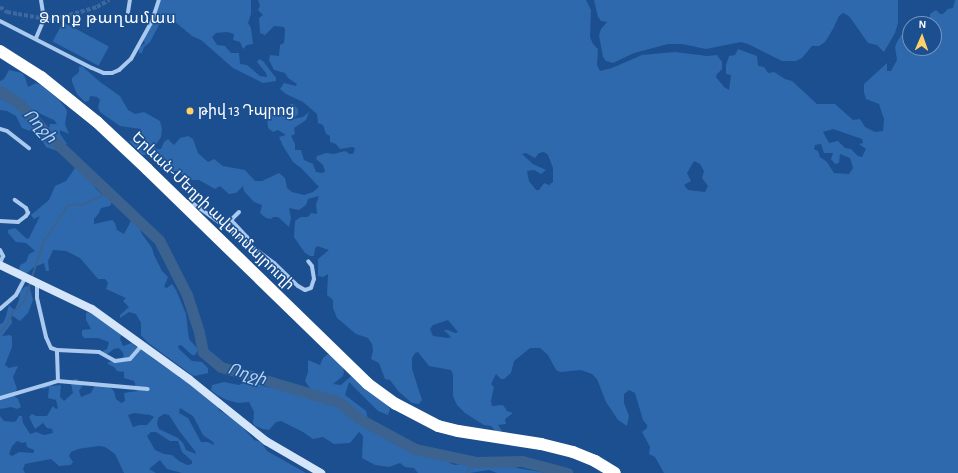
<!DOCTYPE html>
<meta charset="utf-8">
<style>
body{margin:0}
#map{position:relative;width:958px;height:473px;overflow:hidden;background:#1b4f8f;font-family:"Alegreya Sans","Noto Sans Armenian",sans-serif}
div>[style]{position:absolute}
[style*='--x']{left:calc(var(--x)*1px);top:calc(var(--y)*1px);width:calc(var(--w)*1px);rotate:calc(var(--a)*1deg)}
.green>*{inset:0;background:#2e69ad;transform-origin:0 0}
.stream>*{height:2px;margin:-1px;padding:0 1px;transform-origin:1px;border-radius:1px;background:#3c6290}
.river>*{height:11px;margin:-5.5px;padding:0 5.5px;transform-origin:5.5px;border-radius:5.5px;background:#3c6290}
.street-tunnel>*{height:4px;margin-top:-2px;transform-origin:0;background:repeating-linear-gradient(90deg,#3d69a0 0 4px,transparent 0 6px)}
.street>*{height:4px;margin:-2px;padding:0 2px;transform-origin:2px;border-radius:2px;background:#a9c9ee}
.secondary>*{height:8px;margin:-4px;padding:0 4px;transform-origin:4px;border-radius:4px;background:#d6e6fa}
.highway>*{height:12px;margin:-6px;padding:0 6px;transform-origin:6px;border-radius:6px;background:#fff}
.dots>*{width:11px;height:11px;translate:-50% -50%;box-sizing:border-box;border:2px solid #1b4f8f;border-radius:50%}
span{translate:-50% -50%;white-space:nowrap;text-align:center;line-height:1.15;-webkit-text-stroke:3px #1b4f8f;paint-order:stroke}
.poi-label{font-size:15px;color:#fff}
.left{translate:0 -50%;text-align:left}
.street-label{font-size:15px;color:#fff}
.neighbourhood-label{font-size:16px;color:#fff;letter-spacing:1px}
.water-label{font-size:16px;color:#b5d3f5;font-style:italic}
.north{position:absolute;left:902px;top:16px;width:40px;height:40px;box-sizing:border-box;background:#1b4f8f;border:1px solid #7695bc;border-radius:50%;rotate:2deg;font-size:11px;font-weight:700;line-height:16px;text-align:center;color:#fff}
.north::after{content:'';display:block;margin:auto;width:14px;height:18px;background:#ffd166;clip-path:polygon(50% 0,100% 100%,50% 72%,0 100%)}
</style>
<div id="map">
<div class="green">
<i style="clip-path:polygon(159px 0,251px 0,251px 14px,248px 23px,251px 28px,253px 44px,247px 45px,243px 49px,240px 42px,233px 40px,234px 34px,227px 32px,216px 33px,212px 37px,217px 45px,225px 46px,231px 53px,239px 53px,240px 64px,247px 65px,260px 76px,267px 77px,266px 73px,257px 62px,259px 59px,263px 61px,276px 78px,276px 81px,263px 83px,233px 68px,201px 40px,192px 36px,174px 21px,171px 21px,169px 24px,165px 23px,159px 25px,150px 42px,144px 47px,142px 53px,139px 53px,139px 48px,145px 43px,143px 39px)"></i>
<i style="clip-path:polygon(evenodd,258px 0,586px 0,591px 10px,590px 37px,593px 44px,598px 49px,597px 65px,600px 71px,612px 68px,642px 55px,675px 52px,707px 56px,717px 55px,722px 62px,722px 69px,717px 74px,716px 77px,724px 87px,729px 90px,731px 75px,726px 74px,726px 65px,729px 56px,735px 55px,738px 49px,757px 56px,758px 66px,764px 67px,768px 73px,774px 72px,785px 79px,792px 81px,817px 104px,835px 104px,853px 120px,860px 119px,865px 127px,875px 132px,883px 131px,884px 119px,879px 104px,866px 99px,864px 92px,864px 84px,887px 63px,887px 71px,891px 71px,897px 60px,895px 47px,897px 42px,901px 35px,907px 34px,910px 29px,910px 48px,934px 48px,934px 24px,926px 24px,930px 19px,930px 14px,936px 10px,940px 14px,943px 14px,948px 9px,953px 8px,955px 0,958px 0,958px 473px,664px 473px,655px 457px,649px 454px,650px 447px,642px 432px,647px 428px,647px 425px,643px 420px,635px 393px,629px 390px,624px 394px,624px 403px,629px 416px,627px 426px,618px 420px,606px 402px,597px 379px,592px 374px,581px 370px,560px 372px,556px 370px,548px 355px,540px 348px,530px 348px,514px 361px,511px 373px,504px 379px,501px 379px,496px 374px,491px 384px,494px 387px,491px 401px,492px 406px,503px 405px,507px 411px,513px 413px,505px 419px,506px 424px,498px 425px,502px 431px,497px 432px,491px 426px,484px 425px,465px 413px,457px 405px,453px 396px,453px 375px,451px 370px,429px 366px,418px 352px,415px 353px,412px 358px,412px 369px,422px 400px,419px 404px,412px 403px,398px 391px,390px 380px,385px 379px,379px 363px,371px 359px,373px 351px,372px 344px,368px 338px,356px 334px,337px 318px,333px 308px,333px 300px,327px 295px,328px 274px,323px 277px,318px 276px,318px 259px,329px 250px,317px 246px,315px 249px,314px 256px,310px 256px,305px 253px,294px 237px,295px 221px,301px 217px,308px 217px,311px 213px,317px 214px,316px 204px,319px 196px,308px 199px,306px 205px,299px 210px,289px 208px,291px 218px,289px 227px,278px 217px,273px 217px,271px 219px,266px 218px,260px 213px,262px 205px,254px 202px,244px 191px,243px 186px,236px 193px,229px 194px,220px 186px,215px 189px,199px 180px,190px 180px,177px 171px,166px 171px,163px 167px,160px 157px,157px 155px,142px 155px,129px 141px,133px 141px,147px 148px,140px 134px,141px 129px,120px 126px,100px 112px,98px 107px,100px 100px,97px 97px,90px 96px,89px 101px,85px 102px,77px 94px,72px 82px,72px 78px,79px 72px,79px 67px,82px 66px,100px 82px,120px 96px,128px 110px,135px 114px,144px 112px,160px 121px,162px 129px,161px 137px,155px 146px,156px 149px,161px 149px,164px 142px,168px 139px,174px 145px,180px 138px,188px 136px,193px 139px,198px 153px,208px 162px,214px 159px,223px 166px,245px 170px,255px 181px,262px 181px,279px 173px,285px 178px,287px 188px,292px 192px,304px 195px,313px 192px,319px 187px,301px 168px,293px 162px,283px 146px,279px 137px,286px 135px,278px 130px,273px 132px,268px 128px,267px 117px,273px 112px,272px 107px,276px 107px,280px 109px,291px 111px,292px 107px,290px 104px,293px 104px,298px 109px,298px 114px,293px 119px,303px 117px,309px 112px,306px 120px,294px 128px,295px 134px,291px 136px,295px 144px,295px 150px,301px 150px,304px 160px,313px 164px,316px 172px,323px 173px,325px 171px,323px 165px,316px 159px,317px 156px,326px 153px,334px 154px,345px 151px,350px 154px,353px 154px,355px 148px,352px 147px,340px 149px,336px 144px,330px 142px,330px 136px,326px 134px,323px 125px,318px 123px,317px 114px,303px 102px,286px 94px,280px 89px,284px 83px,296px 86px,297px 84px,288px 78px,285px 73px,274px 70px,269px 60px,270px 55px,279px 56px,280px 45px,284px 43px,285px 30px,284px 27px,274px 26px,265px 35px,260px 33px,259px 18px,263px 15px,258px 10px,260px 6px,258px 0,833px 129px,862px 139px,863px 143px,859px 144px,866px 149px,862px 157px,858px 156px,851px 149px,845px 148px,838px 141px,829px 143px,823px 132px,833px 129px,258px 0,821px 144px,824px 153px,833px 153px,831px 159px,835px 164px,839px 163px,840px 154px,850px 158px,853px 168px,849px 174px,834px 173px,827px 162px,820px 157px,818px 151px,814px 149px,815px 145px,821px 144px,258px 0,544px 152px,548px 155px,553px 168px,553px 182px,549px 185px,544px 183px,539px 190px,536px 190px,529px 181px,527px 171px,534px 170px,541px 174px,546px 170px,533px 164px,522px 154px,526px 153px,535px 158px,539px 153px,544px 152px,258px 0,694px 161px,700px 164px,704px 171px,702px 178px,708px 186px,705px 192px,688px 190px,684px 185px,691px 181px,687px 173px,694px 161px,258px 0,448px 320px,458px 332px,455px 333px,448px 330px,444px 330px,451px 337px,448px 338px,433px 336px,430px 329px,433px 325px,448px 320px)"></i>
<i style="clip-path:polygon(594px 0,898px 0,898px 23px,895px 33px,884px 52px,877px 45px,868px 43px,849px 16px,843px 13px,839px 16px,833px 29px,825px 42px,819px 46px,812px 46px,802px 58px,796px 61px,782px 61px,748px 44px,741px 42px,706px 49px,682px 44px,668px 44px,634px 53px,613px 63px,606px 61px,603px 57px,599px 35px,601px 29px,607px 22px,601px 21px,598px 17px)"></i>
<i style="left:63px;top:22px;width:52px;height:22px;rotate:28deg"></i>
<i style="clip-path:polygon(9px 70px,22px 73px,25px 77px,28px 87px,36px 83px,41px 85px,59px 100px,66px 109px,67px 112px,65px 124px,69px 134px,60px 130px,60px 134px,67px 144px,57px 144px,57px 151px,46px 147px,42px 140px,42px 137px,48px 133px,50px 124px,57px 124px,54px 120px,30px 109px,29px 115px,35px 126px,33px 132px,22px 128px,16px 116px,7px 111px,0 110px,0 98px,19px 107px,27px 105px,19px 103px,0 92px,0 81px,4px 79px)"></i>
<i style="clip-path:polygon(75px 168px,79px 168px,97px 190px,112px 202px,110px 206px,101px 208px,99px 213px,94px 219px,94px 224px,112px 220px,115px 223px,117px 230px,124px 234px,131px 221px,138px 224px,142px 234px,152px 248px,154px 255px,162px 271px,168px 277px,164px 287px,167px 288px,172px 284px,176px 290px,186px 314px,189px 339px,197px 348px,197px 352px,195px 355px,192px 355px,181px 345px,178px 346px,179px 349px,192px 361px,202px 362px,208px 368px,208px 373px,195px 376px,192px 375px,147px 342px,141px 335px,141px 323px,136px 314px,129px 312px,120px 318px,120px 315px,129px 307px,123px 301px,126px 298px,106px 289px,108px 283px,105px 279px,98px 279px,80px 258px,66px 251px,53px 250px,48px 261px,49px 271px,46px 271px,44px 263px,34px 267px,26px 274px,19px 270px,20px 265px,26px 262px,29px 254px,35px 251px,26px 243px,16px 242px,8px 233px,8px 230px,15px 228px,27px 239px,29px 238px,40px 216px,34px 219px,31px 215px,49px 200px,55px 186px,66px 181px)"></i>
<i style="clip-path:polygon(26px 286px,30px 288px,33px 300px,28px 313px,20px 321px,11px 315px,12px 323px,2px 336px,10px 335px,12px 337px,12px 347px,5px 365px,9px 368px,18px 366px,13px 377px,17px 389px,13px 395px,18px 399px,21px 407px,17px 409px,11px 407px,0 409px,0 324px,3px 323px,6px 316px,9px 305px,13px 309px,15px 309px,19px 300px,20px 291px)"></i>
<i style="clip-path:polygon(evenodd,88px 312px,100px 318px,121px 335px,120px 339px,123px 346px,132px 343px,135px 346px,146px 351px,151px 357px,169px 370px,178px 372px,179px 378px,182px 377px,217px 404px,219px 410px,237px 421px,254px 440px,261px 442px,267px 451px,306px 473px,182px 473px,167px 469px,160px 460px,149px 469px,156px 473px,124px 473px,115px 454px,105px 447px,99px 446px,78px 449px,71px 452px,69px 456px,73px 462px,71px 465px,59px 466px,51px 459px,25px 464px,23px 469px,25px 473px,0 473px,0 416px,4px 421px,13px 422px,16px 421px,19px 416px,22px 416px,23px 423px,30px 434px,36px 432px,44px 435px,53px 433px,52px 429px,47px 428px,43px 423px,35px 429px,29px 417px,32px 414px,36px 416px,47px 416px,53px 406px,56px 409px,58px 408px,56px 400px,48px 398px,49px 387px,43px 389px,41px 387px,49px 384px,53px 386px,61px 385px,60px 397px,64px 401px,73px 393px,71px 383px,74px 379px,77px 379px,83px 385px,79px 391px,81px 397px,91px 393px,96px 383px,108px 385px,114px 391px,116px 399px,121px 403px,125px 401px,124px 393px,137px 391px,134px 381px,124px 378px,124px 372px,117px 371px,114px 367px,108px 364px,108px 362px,121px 359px,124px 356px,122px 351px,118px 348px,114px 349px,106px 355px,100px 352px,107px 349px,109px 342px,98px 338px,84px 338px,82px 335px,82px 330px,91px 329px,86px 320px,86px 313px,88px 312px,180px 408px,193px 416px,203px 435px,213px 442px,214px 445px,208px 442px,201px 442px,188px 418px,179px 413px,180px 408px,88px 312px,134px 413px,150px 415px,154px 417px,147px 425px,139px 425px,133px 427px,128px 415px,134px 413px,88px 312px,164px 414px,169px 415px,180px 432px,195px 451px,196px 454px,186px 450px,183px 443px,178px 438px,159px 429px,157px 424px,158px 418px,164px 414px,88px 312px,151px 432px,156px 432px,170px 441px,178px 441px,182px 452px,192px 461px,192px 464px,187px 465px,179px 461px,172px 455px,164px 454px,155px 450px,147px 436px,151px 432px,88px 312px,17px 441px,22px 443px,26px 442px,27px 447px,34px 450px,34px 453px,19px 452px,12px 456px,9px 454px,12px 446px,17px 441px)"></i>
<i style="clip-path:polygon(328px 354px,342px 365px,344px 372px,343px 376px,333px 384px,341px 385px,351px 376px,387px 405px,390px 409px,388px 415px,378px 411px,349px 382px,345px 395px,366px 411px,368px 419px,351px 407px,345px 408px,344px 411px,394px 444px,404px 447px,411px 452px,431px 453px,454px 465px,470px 463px,495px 467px,511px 463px,517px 468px,547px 473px,497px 473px,489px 470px,470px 473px,418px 473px,414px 468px,405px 467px,400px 463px,389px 467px,375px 465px,362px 458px,363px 436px,359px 432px,350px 443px,334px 444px,323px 437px,313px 439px,303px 432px,281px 421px,276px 422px,269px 430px,263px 429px,255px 426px,253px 423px,254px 412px,249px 402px,238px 403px,227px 400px,217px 395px,211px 390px,212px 385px,224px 382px,239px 385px,248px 380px,266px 387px,277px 388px,290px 392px,296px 391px,302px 395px,326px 400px,328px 394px,311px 390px,305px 381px,308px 372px,308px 360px,320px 365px,323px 358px)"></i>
</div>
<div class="stream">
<i style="--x:32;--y:277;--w:38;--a:-72"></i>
<i style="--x:44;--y:241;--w:43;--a:-56.3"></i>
<i style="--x:68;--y:205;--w:16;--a:-4"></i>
<i style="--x:84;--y:204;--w:26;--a:-25"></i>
<i style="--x:0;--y:332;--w:12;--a:-48"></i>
<i style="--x:8;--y:323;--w:11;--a:-68"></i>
<i style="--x:12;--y:313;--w:16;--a:-43"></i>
<i style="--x:24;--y:302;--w:22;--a:-72"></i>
<i style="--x:467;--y:473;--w:9;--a:-63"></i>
<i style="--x:471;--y:465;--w:6;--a:-31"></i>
</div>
<div class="river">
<i style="--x:0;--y:91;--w:25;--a:34"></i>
<i style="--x:21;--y:105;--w:42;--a:47.9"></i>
<i style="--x:49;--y:136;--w:151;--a:43.4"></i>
<i style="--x:159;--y:240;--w:62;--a:63"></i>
<i style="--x:187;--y:295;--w:39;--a:72"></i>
<i style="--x:199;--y:332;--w:20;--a:79"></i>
<i style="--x:203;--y:352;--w:23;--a:40"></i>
<i style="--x:221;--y:367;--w:123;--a:16.5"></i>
<i style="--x:339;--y:402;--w:27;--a:39"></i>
<i style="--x:360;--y:419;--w:63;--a:28.6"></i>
<i style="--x:415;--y:449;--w:62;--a:12"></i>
<i style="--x:476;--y:462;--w:46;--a:-1.2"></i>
<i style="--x:522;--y:461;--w:47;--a:14.9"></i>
</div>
<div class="street-tunnel">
<i style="--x:0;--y:7;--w:9;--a:36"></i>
<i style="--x:7;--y:12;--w:11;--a:10"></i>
<i style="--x:18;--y:14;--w:35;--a:10"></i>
<i style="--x:52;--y:20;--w:47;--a:-16.1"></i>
<i style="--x:97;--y:7;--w:14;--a:-30"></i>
</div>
<div class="street">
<i style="--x:128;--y:12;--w:12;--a:-81"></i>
<i style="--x:0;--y:21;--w:103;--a:27.1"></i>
<i style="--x:92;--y:68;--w:13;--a:23"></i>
<i style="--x:104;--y:73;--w:8;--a:0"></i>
<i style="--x:112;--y:73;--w:8;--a:-23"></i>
<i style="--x:119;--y:70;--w:16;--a:-43"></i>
<i style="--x:131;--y:59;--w:43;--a:-61.1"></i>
<i style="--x:152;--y:21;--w:22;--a:-72"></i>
<i style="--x:36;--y:38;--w:21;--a:-67"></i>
<i style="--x:44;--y:19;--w:19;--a:-99"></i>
<i style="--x:0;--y:129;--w:7;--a:16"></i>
<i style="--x:7;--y:131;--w:28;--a:38"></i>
<i style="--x:184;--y:202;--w:7;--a:0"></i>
<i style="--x:191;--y:202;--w:49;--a:35.9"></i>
<i style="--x:231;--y:231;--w:54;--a:36.7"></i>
<i style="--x:274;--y:263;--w:33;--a:44"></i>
<i style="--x:298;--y:286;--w:8;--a:30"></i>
<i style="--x:305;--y:290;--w:6;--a:-18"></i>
<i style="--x:311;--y:288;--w:9;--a:-72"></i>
<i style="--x:314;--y:279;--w:13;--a:-99"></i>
<i style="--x:312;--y:266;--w:6;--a:-129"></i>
<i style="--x:239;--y:212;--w:11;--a:135"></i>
<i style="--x:231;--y:220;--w:23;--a:47"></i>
<i style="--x:247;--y:237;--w:7;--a:63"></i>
<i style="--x:250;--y:243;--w:2;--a:117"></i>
<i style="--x:0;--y:221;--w:18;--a:3"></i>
<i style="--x:18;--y:222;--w:10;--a:-37"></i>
<i style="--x:26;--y:216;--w:4;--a:-56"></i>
<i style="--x:28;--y:213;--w:5;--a:-112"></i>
<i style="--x:26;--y:208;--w:14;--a:-144"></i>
<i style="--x:0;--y:250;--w:7;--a:63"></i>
<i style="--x:3;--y:256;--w:8;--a:113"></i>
<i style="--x:37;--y:284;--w:14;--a:90"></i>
<i style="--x:37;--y:298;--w:40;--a:77"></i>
<i style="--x:46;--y:337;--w:12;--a:66"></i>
<i style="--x:51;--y:348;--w:6;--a:18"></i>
<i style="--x:0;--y:309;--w:21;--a:-41"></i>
<i style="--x:16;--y:295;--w:19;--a:-62"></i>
<i style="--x:58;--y:381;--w:31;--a:-92"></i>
<i style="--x:57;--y:350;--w:42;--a:2.7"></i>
<i style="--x:99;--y:352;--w:18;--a:29"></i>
<i style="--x:115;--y:361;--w:15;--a:-8"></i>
<i style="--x:130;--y:359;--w:18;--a:-49"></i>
<i style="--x:0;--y:398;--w:60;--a:-16.3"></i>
<i style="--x:58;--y:381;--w:90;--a:5.1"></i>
</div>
<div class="secondary">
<i style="--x:0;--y:265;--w:102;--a:25.6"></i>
<i style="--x:92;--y:309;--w:120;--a:35.8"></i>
<i style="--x:189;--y:379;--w:99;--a:38.8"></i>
<i style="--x:266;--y:441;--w:64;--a:30.2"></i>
</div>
<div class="highway">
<i style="--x:0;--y:51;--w:49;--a:32.4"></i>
<i style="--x:41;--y:77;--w:72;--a:38.8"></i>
<i style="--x:97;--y:122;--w:69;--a:43.2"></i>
<i style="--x:147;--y:169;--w:308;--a:44.2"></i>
<i style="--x:368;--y:384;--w:34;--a:36"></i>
<i style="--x:396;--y:404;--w:47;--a:27.6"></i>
<i style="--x:438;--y:426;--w:21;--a:14"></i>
<i style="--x:458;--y:431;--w:84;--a:8.9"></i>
<i style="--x:541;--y:444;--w:33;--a:14"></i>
<i style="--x:573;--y:452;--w:24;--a:22"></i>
<i style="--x:595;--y:461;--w:23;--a:31"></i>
</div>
<div class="dots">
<i style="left:190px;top:111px;background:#ffd166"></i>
</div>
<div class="poi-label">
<span class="left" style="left:198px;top:111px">թիվ 13 Դպրոց</span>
</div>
<div class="street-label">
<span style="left:213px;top:211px;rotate:44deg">Երևան-Մեղրի ավտոմայրուղի</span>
</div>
<div class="neighbourhood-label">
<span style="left:108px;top:18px">Ձորք թաղամաս</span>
</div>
<div class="water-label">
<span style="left:40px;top:126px;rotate:47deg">Ողջի</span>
<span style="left:247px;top:374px;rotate:17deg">Ողջի</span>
</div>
<div class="north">N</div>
</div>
